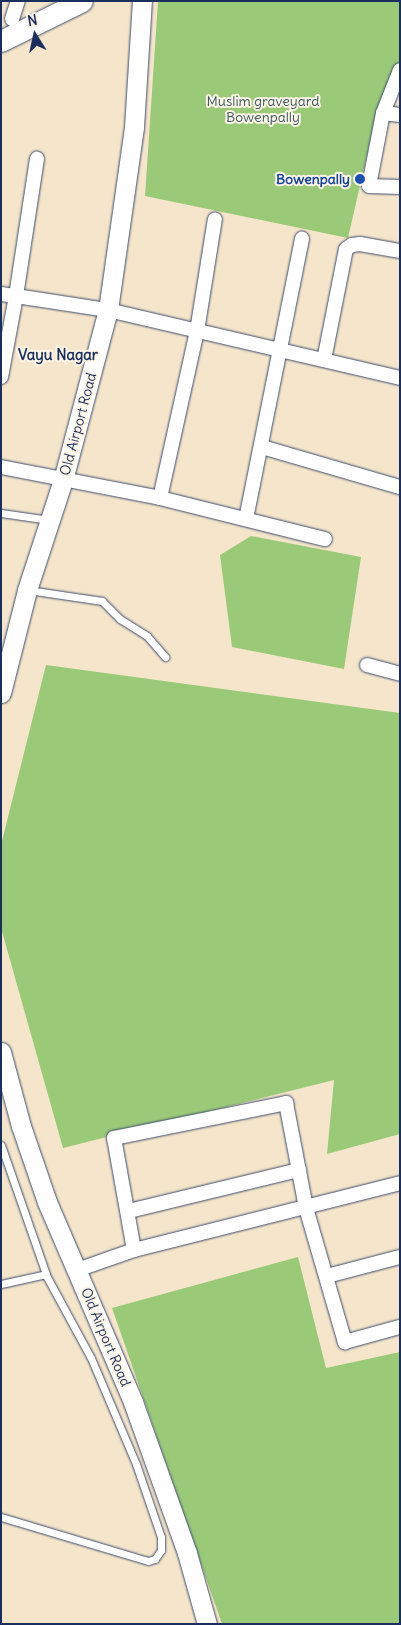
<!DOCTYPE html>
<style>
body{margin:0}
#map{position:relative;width:401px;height:1625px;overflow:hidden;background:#f5e6cb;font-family:Delius,sans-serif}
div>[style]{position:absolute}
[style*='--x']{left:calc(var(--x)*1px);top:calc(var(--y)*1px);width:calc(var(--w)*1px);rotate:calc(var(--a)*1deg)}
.green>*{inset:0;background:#9ac978}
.roads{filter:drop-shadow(0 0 1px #3c4a6e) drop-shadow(0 0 1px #3c4a6e)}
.lane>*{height:7px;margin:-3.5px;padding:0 3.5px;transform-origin:3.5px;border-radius:3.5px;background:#fff}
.street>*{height:14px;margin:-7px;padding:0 7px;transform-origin:7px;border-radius:7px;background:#fff}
.secondary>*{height:19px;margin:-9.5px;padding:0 9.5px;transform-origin:9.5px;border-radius:9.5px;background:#fff}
.primary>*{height:21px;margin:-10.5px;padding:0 10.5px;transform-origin:10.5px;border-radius:10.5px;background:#fff}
.dots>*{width:14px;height:14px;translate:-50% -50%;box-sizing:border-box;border:2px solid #fcf5e5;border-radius:50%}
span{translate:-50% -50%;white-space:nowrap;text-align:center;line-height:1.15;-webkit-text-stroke:4px #fcf5e5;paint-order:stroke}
.park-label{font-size:14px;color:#3b5664}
.transit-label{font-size:14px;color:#164399;font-weight:700}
.right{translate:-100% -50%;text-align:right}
.street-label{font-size:14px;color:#1b2f5e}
.neighbourhood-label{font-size:15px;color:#1b2f5e;font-weight:700}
.frame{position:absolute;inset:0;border:2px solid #1b2f5e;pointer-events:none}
.north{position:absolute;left:10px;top:10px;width:50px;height:50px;-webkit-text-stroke:4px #fcf5e5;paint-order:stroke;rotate:350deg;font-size:14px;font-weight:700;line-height:20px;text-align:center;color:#1b2f5e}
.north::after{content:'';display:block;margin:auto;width:18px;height:22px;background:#1b2f5e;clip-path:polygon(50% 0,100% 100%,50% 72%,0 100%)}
</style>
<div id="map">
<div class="green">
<i style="clip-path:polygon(158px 1px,400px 1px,400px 61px,373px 129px,348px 238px,145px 196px)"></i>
<i style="clip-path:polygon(251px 536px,361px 557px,344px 669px,232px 647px,220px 555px)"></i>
<i style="clip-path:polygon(46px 665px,400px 713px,400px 1134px,327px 1154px,334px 1080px,63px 1148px,1px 928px,1px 845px)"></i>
<i style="clip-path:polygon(298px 1257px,326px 1368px,400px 1352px,400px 1624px,222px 1624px,112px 1308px)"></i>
</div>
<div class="roads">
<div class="lane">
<i style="--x:1;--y:513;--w:49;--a:8.3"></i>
<i style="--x:28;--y:590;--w:75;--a:8.5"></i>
<i style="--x:102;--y:601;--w:25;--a:45"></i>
<i style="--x:120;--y:619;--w:32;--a:32"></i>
<i style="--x:147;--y:636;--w:28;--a:49"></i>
<i style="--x:1;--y:1145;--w:140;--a:70.8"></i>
<i style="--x:47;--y:1277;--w:92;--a:61.5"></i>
<i style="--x:91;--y:1358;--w:115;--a:67"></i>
<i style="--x:136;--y:1464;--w:77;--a:71.1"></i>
<i style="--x:161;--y:1537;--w:13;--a:90"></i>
<i style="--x:161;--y:1550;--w:11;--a:124"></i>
<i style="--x:155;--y:1559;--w:7;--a:164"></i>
<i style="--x:148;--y:1561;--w:153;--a:-163.3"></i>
<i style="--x:1;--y:1284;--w:46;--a:-12.5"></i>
</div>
<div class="street">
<i style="--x:12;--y:19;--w:19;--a:-72"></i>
<i style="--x:383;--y:113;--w:46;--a:-68.4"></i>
<i style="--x:400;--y:115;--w:17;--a:-173"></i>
<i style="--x:383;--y:113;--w:74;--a:100.9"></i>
<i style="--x:369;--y:186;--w:31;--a:2"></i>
<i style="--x:1;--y:294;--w:15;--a:8"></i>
<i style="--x:16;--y:296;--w:139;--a:-81.3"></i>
<i style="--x:324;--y:360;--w:113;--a:-78.8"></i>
<i style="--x:346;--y:249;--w:7;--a:-34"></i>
<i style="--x:352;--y:245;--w:8;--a:-7"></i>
<i style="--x:360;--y:244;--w:41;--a:9.9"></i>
<i style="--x:1;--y:377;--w:82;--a:-79.5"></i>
<i style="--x:16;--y:296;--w:93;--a:8.7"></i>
<i style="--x:108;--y:310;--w:300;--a:13.1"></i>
<i style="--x:262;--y:447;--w:144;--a:16.2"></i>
<i style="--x:1;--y:467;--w:162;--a:11"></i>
<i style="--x:160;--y:498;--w:170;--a:14"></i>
<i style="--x:160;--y:498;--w:171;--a:-77.5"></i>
<i style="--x:197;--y:331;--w:113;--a:-80.9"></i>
<i style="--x:246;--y:519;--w:286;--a:-78.7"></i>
<i style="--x:367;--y:665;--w:34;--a:15"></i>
<i style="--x:129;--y:1211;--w:175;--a:-13.6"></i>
<i style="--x:134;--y:1250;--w:114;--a:-100.1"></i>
<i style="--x:114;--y:1138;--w:176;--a:-11.5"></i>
<i style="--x:286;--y:1103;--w:107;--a:79.2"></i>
<i style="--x:306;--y:1208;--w:140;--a:73.8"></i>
<i style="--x:345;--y:1342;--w:57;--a:-15.3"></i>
<i style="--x:77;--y:1270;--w:60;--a:-19.3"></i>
<i style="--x:134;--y:1250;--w:274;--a:-14.1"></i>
<i style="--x:327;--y:1276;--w:75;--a:-14.6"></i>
</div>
<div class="secondary">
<i style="--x:1;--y:693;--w:106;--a:-75.8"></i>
<i style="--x:27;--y:590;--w:116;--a:-71.9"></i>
<i style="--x:63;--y:480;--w:176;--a:-75.2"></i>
<i style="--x:108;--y:310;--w:185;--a:-81.9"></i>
<i style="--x:134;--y:127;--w:126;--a:-86.4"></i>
<i style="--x:1;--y:1052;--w:77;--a:74.9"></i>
<i style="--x:21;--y:1126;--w:80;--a:71.1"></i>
<i style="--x:47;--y:1202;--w:218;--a:66.7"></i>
<i style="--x:133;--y:1402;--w:160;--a:70.3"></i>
<i style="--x:187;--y:1553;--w:74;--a:74.3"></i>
</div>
<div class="primary">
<i style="--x:1;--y:41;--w:90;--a:-26.3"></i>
</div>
</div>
<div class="dots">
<i style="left:360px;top:179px;background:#1a4fb4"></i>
</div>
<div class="park-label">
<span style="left:263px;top:109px">Muslim graveyard<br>Bowenpally</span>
</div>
<div class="transit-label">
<span class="right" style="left:350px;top:179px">Bowenpally</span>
</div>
<div class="street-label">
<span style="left:78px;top:424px;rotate:-75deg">Old Airport Road</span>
<span style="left:106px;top:1337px;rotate:67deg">Old Airport Road</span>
</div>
<div class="neighbourhood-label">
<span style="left:58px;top:355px">Vayu Nagar</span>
</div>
<div class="frame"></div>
<div class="north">N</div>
</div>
